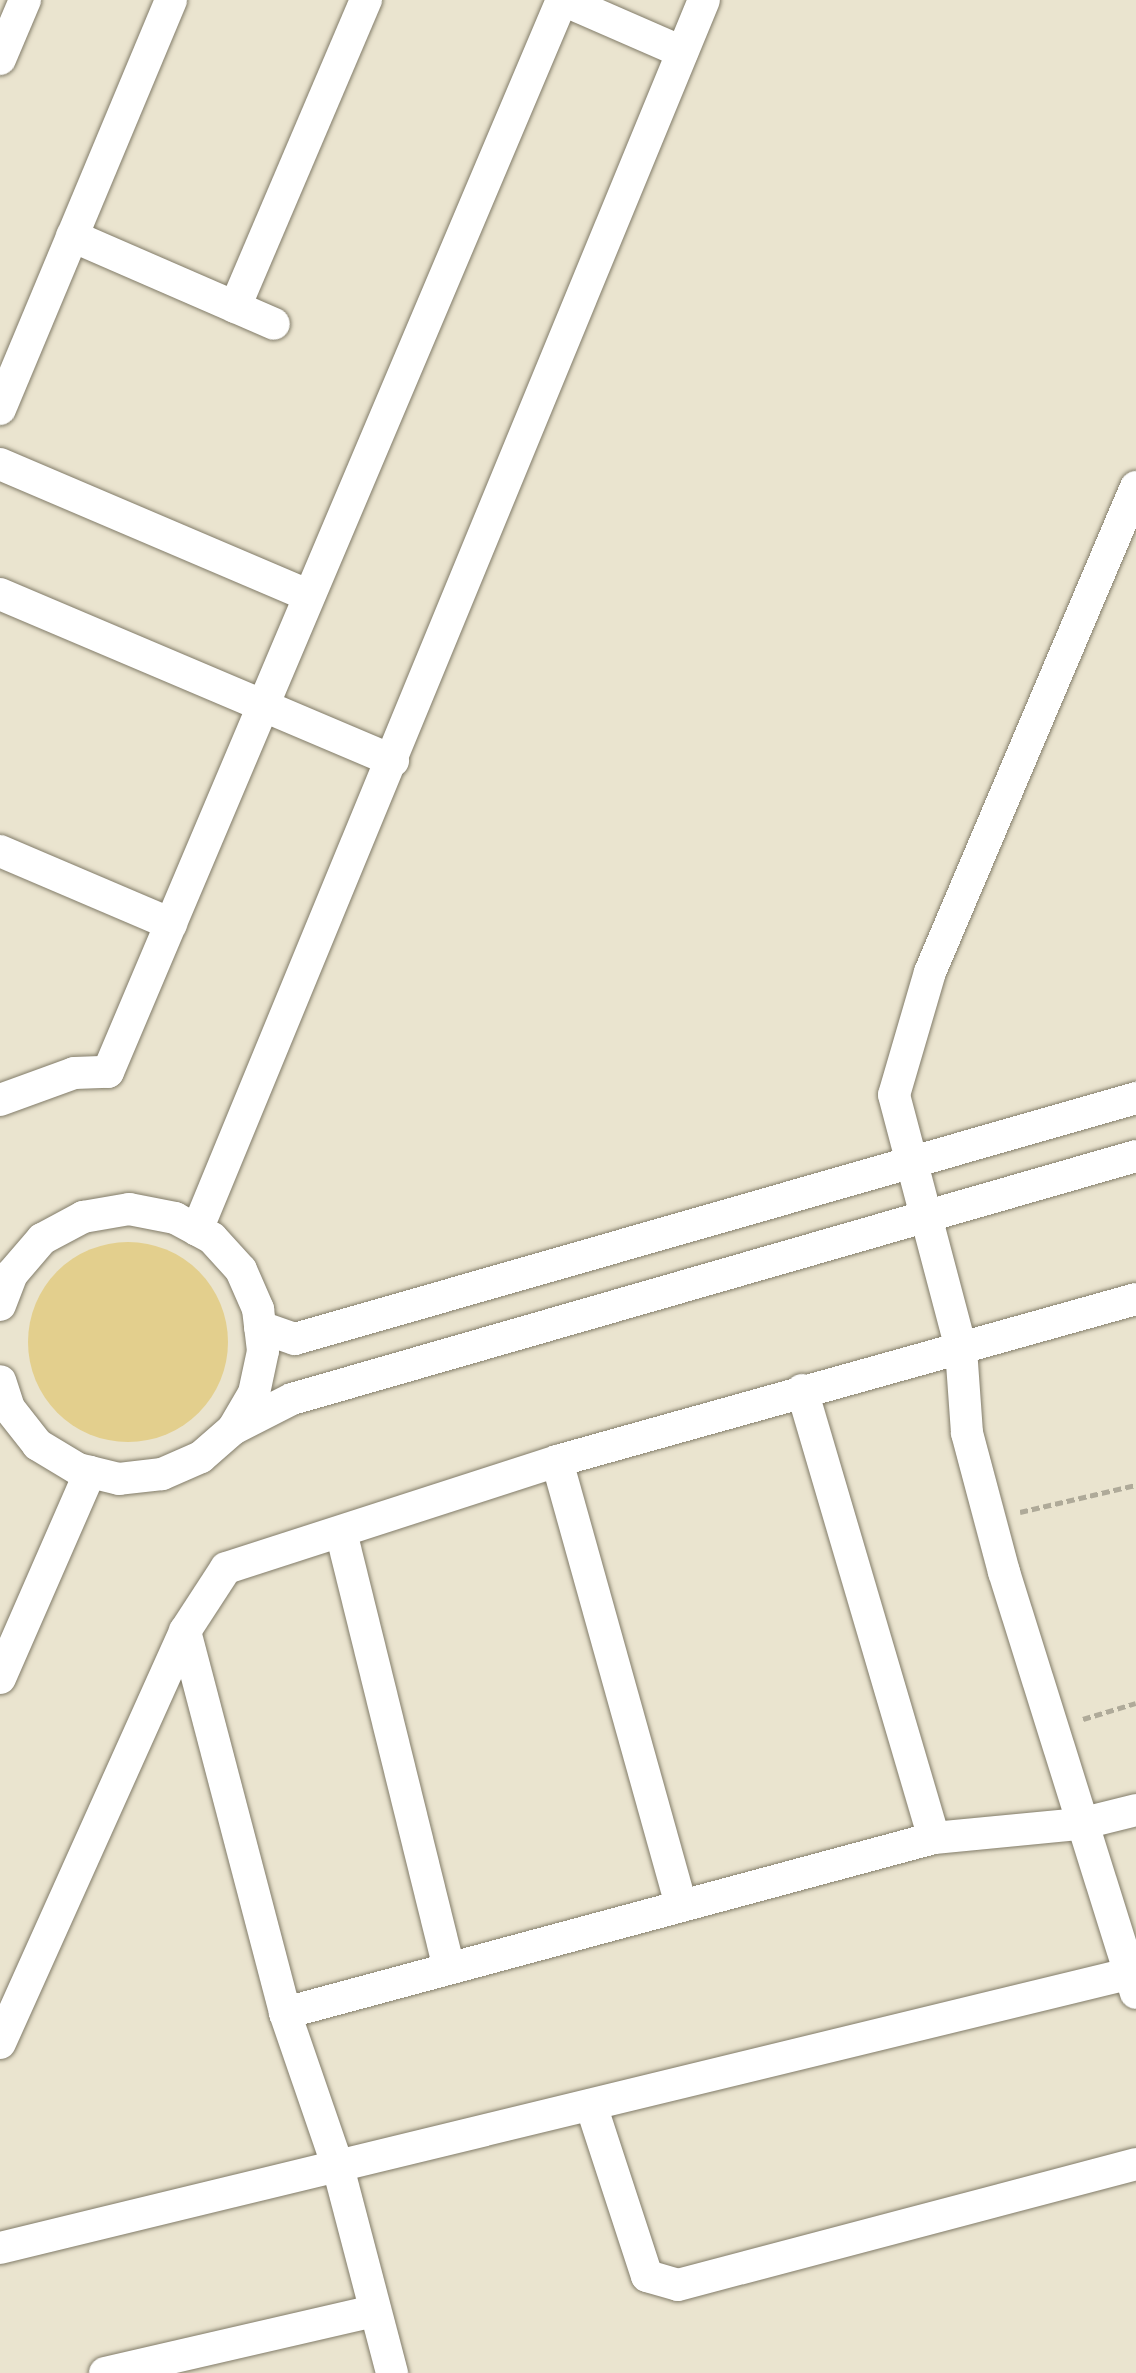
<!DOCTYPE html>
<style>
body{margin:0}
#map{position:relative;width:1136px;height:2373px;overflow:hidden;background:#eae4cf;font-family:"Archivo Narrow",sans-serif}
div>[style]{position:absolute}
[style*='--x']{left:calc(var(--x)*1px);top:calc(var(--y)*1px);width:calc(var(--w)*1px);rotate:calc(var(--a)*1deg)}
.green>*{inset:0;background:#e3cf8d}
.round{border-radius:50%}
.path>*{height:5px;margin-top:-2.5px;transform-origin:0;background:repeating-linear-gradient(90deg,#afaa99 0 8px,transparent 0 12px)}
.roads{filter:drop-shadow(0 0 2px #827c69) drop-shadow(0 0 2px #827c69)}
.street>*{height:32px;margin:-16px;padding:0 16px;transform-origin:16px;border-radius:16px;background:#fff}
span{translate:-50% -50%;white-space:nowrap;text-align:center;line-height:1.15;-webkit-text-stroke:8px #f7f1dc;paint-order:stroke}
</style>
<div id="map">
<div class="green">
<i class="round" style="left:28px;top:1242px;width:200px;height:200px"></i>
</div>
<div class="path">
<i style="--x:1020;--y:1512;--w:119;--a:-13.1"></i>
<i style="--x:1083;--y:1719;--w:55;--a:-16.8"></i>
</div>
<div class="roads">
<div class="street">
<i style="--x:563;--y:0;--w:130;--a:23.6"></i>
<i style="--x:0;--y:59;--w:64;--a:-67"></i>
<i style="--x:72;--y:236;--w:220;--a:23.5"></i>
<i style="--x:235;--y:307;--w:334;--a:-66.9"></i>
<i style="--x:0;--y:409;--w:443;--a:-67.3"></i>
<i style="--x:0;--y:464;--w:336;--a:23.1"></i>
<i style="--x:1136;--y:487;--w:527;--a:113.01"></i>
<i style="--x:930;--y:972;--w:128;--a:106.3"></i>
<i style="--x:894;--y:1095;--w:263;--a:75.2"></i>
<i style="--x:961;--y:1349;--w:84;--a:85.9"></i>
<i style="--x:967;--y:1433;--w:144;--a:75.1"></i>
<i style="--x:1004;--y:1572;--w:441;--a:72.6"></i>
<i style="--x:0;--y:594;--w:427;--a:23"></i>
<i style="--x:0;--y:851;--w:186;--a:23.1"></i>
<i style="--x:0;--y:1100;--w:79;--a:-20"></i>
<i style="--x:74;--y:1073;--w:34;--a:-2"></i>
<i style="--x:108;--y:1072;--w:1164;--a:-67.05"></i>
<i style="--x:197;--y:1230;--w:1330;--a:-67.6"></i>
<i style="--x:0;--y:1305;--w:33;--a:-69"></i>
<i style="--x:12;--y:1274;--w:46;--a:-49.4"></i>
<i style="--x:42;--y:1239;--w:47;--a:-28.2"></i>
<i style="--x:83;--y:1217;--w:47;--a:-9.9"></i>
<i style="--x:129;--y:1209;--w:47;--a:11.1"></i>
<i style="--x:175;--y:1218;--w:42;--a:28.4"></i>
<i style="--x:212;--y:1238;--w:43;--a:47.8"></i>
<i style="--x:241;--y:1270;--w:43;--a:66.4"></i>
<i style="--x:258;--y:1309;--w:42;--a:83.2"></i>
<i style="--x:263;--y:1351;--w:43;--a:102.1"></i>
<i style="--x:254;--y:1393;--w:42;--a:120.3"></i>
<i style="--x:233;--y:1429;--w:43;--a:138.8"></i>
<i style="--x:201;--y:1457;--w:43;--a:156.4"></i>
<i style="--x:162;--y:1474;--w:43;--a:173.4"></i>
<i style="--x:119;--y:1479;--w:42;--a:-166.3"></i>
<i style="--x:78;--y:1469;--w:47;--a:-149"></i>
<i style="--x:38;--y:1445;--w:47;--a:-128.1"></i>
<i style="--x:9;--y:1408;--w:28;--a:-108"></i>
<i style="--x:260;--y:1327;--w:37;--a:19"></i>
<i style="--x:295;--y:1339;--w:875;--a:-15.99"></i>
<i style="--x:802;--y:1390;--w:467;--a:73.6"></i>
<i style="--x:233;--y:1429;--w:66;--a:-27"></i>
<i style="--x:292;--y:1399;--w:878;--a:-16.06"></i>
<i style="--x:557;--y:1461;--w:458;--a:74.4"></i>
<i style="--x:341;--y:1532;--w:448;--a:76.1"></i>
<i style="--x:185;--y:1631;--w:395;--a:75.3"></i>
<i style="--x:285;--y:2013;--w:163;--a:71"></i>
<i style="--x:338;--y:2167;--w:213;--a:75.3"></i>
<i style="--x:0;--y:1678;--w:225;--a:-66.4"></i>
<i style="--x:285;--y:2013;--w:672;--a:-15.09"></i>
<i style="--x:934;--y:1838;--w:147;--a:-5.5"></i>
<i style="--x:1080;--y:1824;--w:58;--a:-14"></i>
<i style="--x:0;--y:2043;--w:452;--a:-65.8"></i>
<i style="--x:185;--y:1631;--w:75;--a:-56.9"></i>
<i style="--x:226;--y:1568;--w:348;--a:-17.9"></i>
<i style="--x:557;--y:1461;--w:601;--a:-15.63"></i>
<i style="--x:591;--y:2105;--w:180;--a:71.9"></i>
<i style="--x:647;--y:2276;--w:32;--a:16"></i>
<i style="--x:678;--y:2285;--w:474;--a:-14.8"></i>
<i style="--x:0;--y:2248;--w:1169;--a:-13.66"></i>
<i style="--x:105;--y:2373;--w:275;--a:-13"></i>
</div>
</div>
</div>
